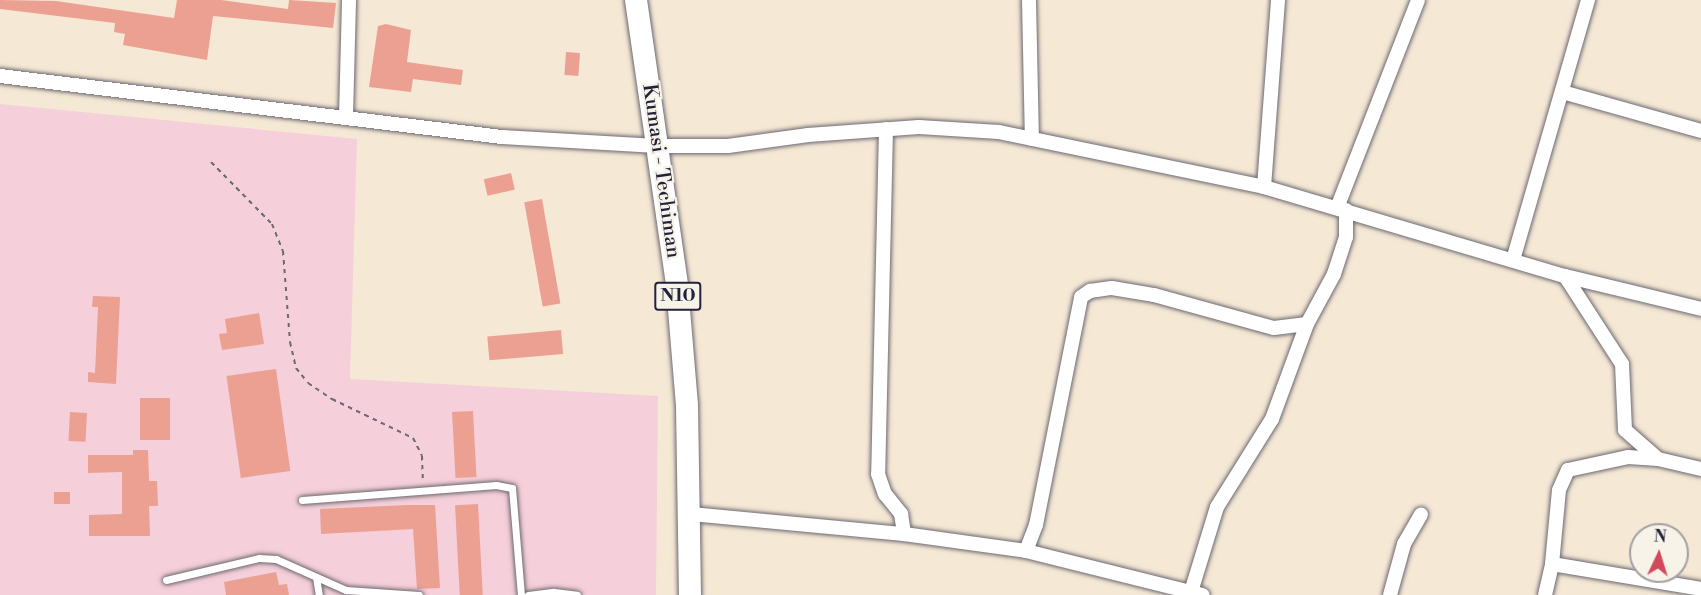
<!DOCTYPE html>
<style>
body{margin:0}
#map{position:relative;width:1701px;height:595px;overflow:hidden;background:#f5e9d5;font-family:"Libre Bodoni",serif}
div>[style]{position:absolute}
[style*='--x']{left:calc(var(--x)*1px);top:calc(var(--y)*1px);width:calc(var(--w)*1px);rotate:calc(var(--a)*1deg)}
.built>*{inset:0;background:#f5cfd9}
.building>*{inset:0;background:#eca092;transform-origin:0 0}
.path>*{height:2px;margin-top:-1px;transform-origin:0;background:repeating-linear-gradient(90deg,#6c6871 0 4.5px,transparent 0 9px)}
.roads{filter:drop-shadow(0 0 2px #6c6871) drop-shadow(0 0 2px #6c6871)}
.service>*{height:7px;margin:-3.5px;padding:0 3.5px;transform-origin:3.5px;border-radius:3.5px;background:#fff}
.minor>*{height:14px;margin:-7px;padding:0 7px;transform-origin:7px;border-radius:7px;background:#fff}
.trunk>*{height:22px;margin:-11px;padding:0 11px;transform-origin:11px;border-radius:11px;background:#fff}
span{translate:-50% -50%;white-space:nowrap;text-align:center;line-height:1.15;-webkit-text-stroke:4.5px #f7f3e8;paint-order:stroke}
.shield-label span{padding:2px 4px;background:#f7f3e8;border:2px solid;border-radius:4px;-webkit-text-stroke-width:0}
.shield-label{font-size:18px;color:#22223b;font-weight:700}
.street-label{font-size:20px;color:#22223b}
.north{position:absolute;left:1629px;top:523px;width:60px;height:60px;box-sizing:border-box;background:#f7f3e8;border:2px solid #a29fa3;border-radius:50%;rotate:4deg;font-size:16px;font-weight:700;line-height:24px;text-align:center;color:#22223b}
.north::after{content:'';display:block;margin:auto;width:21px;height:27px;background:#d1495b;clip-path:polygon(50% 0,100% 100%,50% 72%,0 100%)}
</style>
<div id="map">
<div class="built">
<i style="clip-path:polygon(0 104px,357px 139px,350px 379px,658px 396px,656px 595px,0 595px)"></i>
</div>
<div class="building">
<i style="clip-path:polygon(0 0,56px 1px,174px 18px,177px 0,221px 0,288px 9px,289px 0,336px 3px,333px 28px,213px 16px,207px 60px,123px 45px,125px 34px,114px 32px,115px 23px,0 9px)"></i>
<i style="clip-path:polygon(386px 24px,411px 30px,407px 62px,463px 70px,461px 85px,413px 79px,411px 92px,369px 87px,378px 26px)"></i>
<i style="left:566px;top:52px;width:14px;height:23px;rotate:4deg"></i>
<i style="left:511px;top:173px;width:17px;height:28px;rotate:77deg"></i>
<i style="left:542px;top:199px;width:106px;height:18px;rotate:80deg"></i>
<i style="clip-path:polygon(93px 296px,120px 297px,116px 384px,88px 382px,88px 372px,95px 373px,98px 307px,92px 307px)"></i>
<i style="clip-path:polygon(259px 313px,264px 344px,222px 350px,219px 334px,227px 333px,225px 319px)"></i>
<i style="left:561px;top:330px;width:24px;height:74px;rotate:85deg"></i>
<i style="left:276px;top:369px;width:103px;height:50px;rotate:82deg"></i>
<i style="left:140px;top:398px;width:30px;height:42px"></i>
<i style="left:473px;top:411px;width:66px;height:21px;rotate:87deg"></i>
<i style="left:70px;top:412px;width:17px;height:29px;rotate:3deg"></i>
<i style="clip-path:polygon(133px 450px,148px 450px,149px 481px,157px 481px,158px 506px,149px 506px,150px 536px,89px 536px,89px 515px,122px 514px,122px 472px,88px 473px,88px 455px,133px 455px)"></i>
<i style="left:54px;top:492px;width:16px;height:12px"></i>
<i style="left:478px;top:504px;width:91px;height:23px;rotate:87deg"></i>
<i style="clip-path:polygon(408px 505px,435px 505px,440px 588px,417px 589px,413px 529px,321px 534px,320px 509px)"></i>
<i style="clip-path:polygon(276px 572px,279px 585px,287px 584px,289px 595px,226px 595px,224px 582px)"></i>
</div>
<div class="path">
<i style="--x:211;--y:162;--w:87;--a:45.5"></i>
<i style="--x:272;--y:224;--w:29;--a:68"></i>
<i style="--x:283;--y:251;--w:91;--a:85.6"></i>
<i style="--x:290;--y:342;--w:27;--a:77"></i>
<i style="--x:296;--y:368;--w:19;--a:51"></i>
<i style="--x:308;--y:383;--w:29;--a:34"></i>
<i style="--x:332;--y:399;--w:90;--a:25.7"></i>
<i style="--x:413;--y:438;--w:20;--a:63"></i>
<i style="--x:422;--y:456;--w:26;--a:88"></i>
</div>
<div class="roads">
<div class="service">
<i style="--x:302;--y:500;--w:195;--a:-4.4"></i>
<i style="--x:496;--y:485;--w:16;--a:11"></i>
<i style="--x:512;--y:488;--w:107;--a:85.2"></i>
<i style="--x:316;--y:577;--w:18;--a:81"></i>
<i style="--x:166;--y:580;--w:96;--a:-13.3"></i>
<i style="--x:259;--y:558;--w:17;--a:3"></i>
<i style="--x:276;--y:559;--w:77;--a:23.9"></i>
<i style="--x:346;--y:590;--w:73;--a:3.9"></i>
<i style="--x:528;--y:595;--w:26;--a:-7"></i>
<i style="--x:554;--y:592;--w:23;--a:7"></i>
</div>
<div class="minor">
<i style="--x:1029;--y:0;--w:139;--a:88.8"></i>
<i style="--x:0;--y:76;--w:506;--a:6.93"></i>
<i style="--x:502;--y:137;--w:155;--a:3.3"></i>
<i style="--x:657;--y:146;--w:71;--a:0"></i>
<i style="--x:728;--y:146;--w:81;--a:-7.8"></i>
<i style="--x:808;--y:135;--w:111;--a:-4.1"></i>
<i style="--x:919;--y:127;--w:80;--a:3.6"></i>
<i style="--x:999;--y:132;--w:271;--a:11.7"></i>
<i style="--x:1264;--y:187;--w:314;--a:16.5"></i>
<i style="--x:1565;--y:276;--w:140;--a:13.6"></i>
<i style="--x:1562;--y:92;--w:144;--a:15.7"></i>
<i style="--x:346;--y:116;--w:116;--a:-88.5"></i>
<i style="--x:886;--y:129;--w:345;--a:91.3"></i>
<i style="--x:878;--y:474;--w:21;--a:71"></i>
<i style="--x:885;--y:494;--w:26;--a:51"></i>
<i style="--x:901;--y:514;--w:20;--a:81"></i>
<i style="--x:1264;--y:187;--w:188;--a:-85.7"></i>
<i style="--x:1337;--y:208;--w:223;--a:-68.7"></i>
<i style="--x:1513;--y:260;--w:271;--a:-73.9"></i>
<i style="--x:1565;--y:276;--w:105;--a:57.1"></i>
<i style="--x:1622;--y:364;--w:66;--a:87.4"></i>
<i style="--x:1625;--y:430;--w:44;--a:41.3"></i>
<i style="--x:691;--y:514;--w:214;--a:5.4"></i>
<i style="--x:904;--y:534;--w:123;--a:7.9"></i>
<i style="--x:1026;--y:551;--w:182;--a:14"></i>
<i style="--x:1026;--y:551;--w:28;--a:-69"></i>
<i style="--x:1036;--y:525;--w:232;--a:-78.8"></i>
<i style="--x:1081;--y:297;--w:11;--a:-34"></i>
<i style="--x:1090;--y:291;--w:22;--a:-8"></i>
<i style="--x:1112;--y:288;--w:43;--a:9.5"></i>
<i style="--x:1154;--y:295;--w:124;--a:15.4"></i>
<i style="--x:1274;--y:328;--w:33;--a:-7"></i>
<i style="--x:1552;--y:564;--w:151;--a:9.5"></i>
<i style="--x:1191;--y:592;--w:89;--a:-73"></i>
<i style="--x:1217;--y:507;--w:104;--a:-58"></i>
<i style="--x:1272;--y:419;--w:101;--a:-69.8"></i>
<i style="--x:1307;--y:324;--w:57;--a:-61.6"></i>
<i style="--x:1334;--y:274;--w:39;--a:-72"></i>
<i style="--x:1346;--y:237;--w:27;--a:-90"></i>
<i style="--x:1390;--y:595;--w:53;--a:-74.6"></i>
<i style="--x:1404;--y:544;--w:34;--a:-60"></i>
<i style="--x:1545;--y:595;--w:32;--a:-77"></i>
<i style="--x:1552;--y:564;--w:74;--a:-84.6"></i>
<i style="--x:1559;--y:490;--w:22;--a:-66"></i>
<i style="--x:1568;--y:470;--w:61;--a:-12.2"></i>
<i style="--x:1628;--y:457;--w:30;--a:4"></i>
<i style="--x:1658;--y:459;--w:44;--a:13.1"></i>
</div>
<div class="trunk">
<i style="--x:636;--y:0;--w:289;--a:81.8"></i>
<i style="--x:677;--y:286;--w:119;--a:85.2"></i>
<i style="--x:687;--y:405;--w:190;--a:89.1"></i>
</div>
</div>
<div class="shield-label">
<span style="left:678px;top:296px">N10</span>
</div>
<div class="street-label">
<span style="left:661px;top:171px;rotate:82deg">Kumasi - Techiman</span>
</div>
<div class="north">N</div>
</div>
